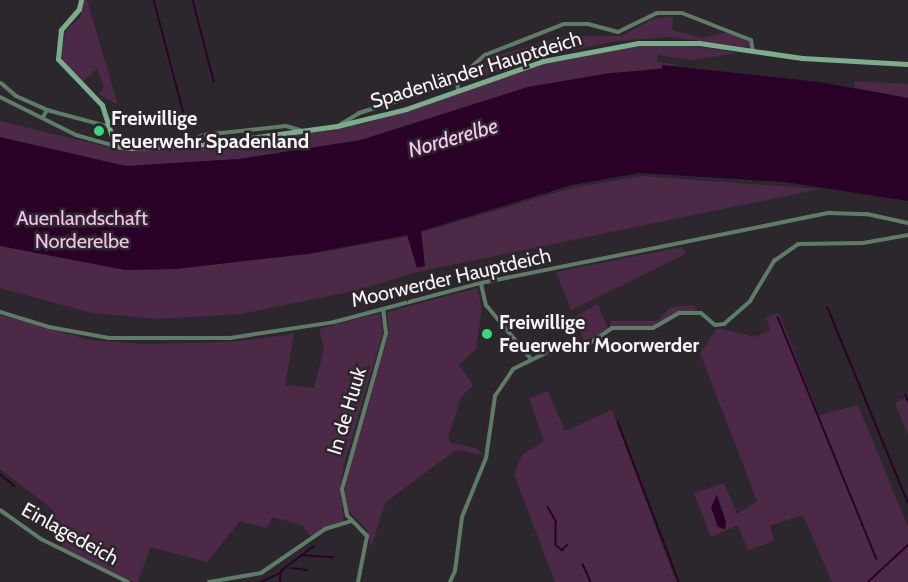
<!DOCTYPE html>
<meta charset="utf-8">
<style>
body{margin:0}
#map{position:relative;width:908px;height:582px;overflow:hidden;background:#2c272c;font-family:Cabin,sans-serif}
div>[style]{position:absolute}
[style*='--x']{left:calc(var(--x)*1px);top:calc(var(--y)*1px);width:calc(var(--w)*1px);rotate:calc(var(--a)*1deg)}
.green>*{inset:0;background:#4b2947}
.water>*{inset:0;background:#2a0127}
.stream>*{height:1.5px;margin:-0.75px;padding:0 0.75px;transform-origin:0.75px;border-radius:0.75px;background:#2a0127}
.street>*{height:4px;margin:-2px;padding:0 2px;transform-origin:2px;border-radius:2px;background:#5e7d67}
.secondary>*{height:5px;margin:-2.5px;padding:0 2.5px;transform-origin:2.5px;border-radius:2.5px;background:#7aad8a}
.dots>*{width:16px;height:16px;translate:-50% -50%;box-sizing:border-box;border:3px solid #2c272c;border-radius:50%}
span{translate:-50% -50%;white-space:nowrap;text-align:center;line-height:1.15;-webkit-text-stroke:5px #2c272c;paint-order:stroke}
.street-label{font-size:20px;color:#f7f3f6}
.poi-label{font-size:20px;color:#f7f3f6;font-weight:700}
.left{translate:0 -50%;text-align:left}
.park-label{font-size:20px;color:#f6c1ee}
.water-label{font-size:21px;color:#fdc8f5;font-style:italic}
</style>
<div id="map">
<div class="green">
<i style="clip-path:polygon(84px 0,87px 0,118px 105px,98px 94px,104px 87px,97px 69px,82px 82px,64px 67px,61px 53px,65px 32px,81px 16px)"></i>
<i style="clip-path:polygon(673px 16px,672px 30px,703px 38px,729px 32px,753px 44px,752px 48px,669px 37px,616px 41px,541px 57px,460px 84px,488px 58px,565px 36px,622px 36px,652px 19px)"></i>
<i style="clip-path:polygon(686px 45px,738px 53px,692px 60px,657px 55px,657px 62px,679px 65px,528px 87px,361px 140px,239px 159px,135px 166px,306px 255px,405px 237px,572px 188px,641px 176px,820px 189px,417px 272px,354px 291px,241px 314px,158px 319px,92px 313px,0 288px,0 121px,116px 149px,194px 148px,364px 124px,564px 58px,633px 46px)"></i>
<i style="clip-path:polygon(854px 81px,908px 84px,908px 98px,855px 88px)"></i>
<i style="clip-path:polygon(682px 247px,686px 254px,571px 310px,556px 272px)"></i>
<i style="clip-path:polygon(477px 288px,482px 307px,476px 349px,459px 365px,473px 385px,461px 397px,448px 438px,451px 443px,476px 448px,484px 455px,456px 450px,386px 502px,362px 574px,371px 546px,367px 530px,346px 508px,345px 489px,348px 466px,389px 333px,387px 312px)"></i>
<i style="clip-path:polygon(598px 304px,608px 329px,585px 344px,574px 317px)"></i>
<i style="clip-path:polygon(694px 305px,698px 312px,678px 312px,653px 326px,611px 327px,610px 321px,657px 321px,671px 307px)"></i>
<i style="clip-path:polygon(380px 313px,383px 332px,344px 465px,340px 489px,344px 521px,310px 536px,302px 525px,272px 517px,267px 528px,240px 521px,207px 562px,150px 547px,138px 582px,134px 582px,63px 550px,53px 510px,0 469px,0 315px,90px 340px,144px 344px,230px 342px,294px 334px,285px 385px,314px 388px,324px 349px,319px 329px)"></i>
<i style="clip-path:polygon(779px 313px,819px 415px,858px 405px,908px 527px,908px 582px,832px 582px,803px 515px,770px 526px,774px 541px,748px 550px,738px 525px,711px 537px,694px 493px,724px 483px,737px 514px,757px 501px,700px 353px,717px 328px,755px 337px,770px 330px,766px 318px)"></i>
<i style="clip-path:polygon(548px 391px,565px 431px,612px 410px,676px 582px,555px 582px,514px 474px,522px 455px,544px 441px,529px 398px)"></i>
<i style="clip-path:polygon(905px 398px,908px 404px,908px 435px,895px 403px)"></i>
</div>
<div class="water">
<i style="clip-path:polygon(662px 65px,819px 82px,908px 98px,908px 201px,785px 182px,639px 173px,572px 185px,421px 231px,425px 266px,417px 268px,407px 235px,307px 254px,176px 269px,125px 270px,0 246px,0 137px,126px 166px,239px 159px,361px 140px,528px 87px,610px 73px,662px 69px)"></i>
<i style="clip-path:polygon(717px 495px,726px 522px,725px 529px,718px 527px,711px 507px)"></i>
</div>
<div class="stream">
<i style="--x:154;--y:0;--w:133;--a:75.2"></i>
<i style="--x:193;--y:0;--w:84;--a:75.5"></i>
<i style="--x:828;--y:308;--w:210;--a:67.6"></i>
<i style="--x:778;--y:317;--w:261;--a:67.8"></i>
<i style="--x:906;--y:395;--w:6;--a:72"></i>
<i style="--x:618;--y:422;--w:171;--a:69.1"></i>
<i style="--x:0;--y:474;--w:19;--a:39"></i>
<i style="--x:548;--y:507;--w:16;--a:60"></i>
<i style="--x:556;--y:521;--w:24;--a:90"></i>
<i style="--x:556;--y:545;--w:8;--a:40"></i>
<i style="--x:562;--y:550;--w:7;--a:-45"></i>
<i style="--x:301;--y:555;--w:32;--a:4"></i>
<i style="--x:583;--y:564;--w:20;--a:66"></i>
<i style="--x:291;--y:568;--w:17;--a:7"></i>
<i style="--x:261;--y:582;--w:21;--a:-25"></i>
<i style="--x:280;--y:582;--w:11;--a:-85"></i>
<i style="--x:281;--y:571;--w:41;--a:-37.1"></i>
<i style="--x:868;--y:582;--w:54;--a:-42.8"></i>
</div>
<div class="street">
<i style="--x:1;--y:83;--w:20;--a:41"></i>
<i style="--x:16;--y:96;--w:34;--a:24"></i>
<i style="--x:458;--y:90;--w:10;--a:-96"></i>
<i style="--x:457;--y:80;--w:38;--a:-42"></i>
<i style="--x:485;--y:55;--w:85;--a:-21.4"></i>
<i style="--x:564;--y:24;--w:24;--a:0"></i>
<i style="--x:588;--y:24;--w:31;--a:15"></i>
<i style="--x:618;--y:32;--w:43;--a:-26"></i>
<i style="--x:657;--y:13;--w:25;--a:0"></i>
<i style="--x:682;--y:13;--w:74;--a:21.4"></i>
<i style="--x:751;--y:40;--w:11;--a:80"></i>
<i style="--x:0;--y:97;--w:85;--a:26.6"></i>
<i style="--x:76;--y:135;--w:41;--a:15.8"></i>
<i style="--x:43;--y:117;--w:8;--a:-60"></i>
<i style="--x:47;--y:110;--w:65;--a:15.1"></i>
<i style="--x:341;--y:124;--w:21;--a:-31"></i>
<i style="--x:359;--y:113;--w:101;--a:-17.4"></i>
<i style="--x:182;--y:144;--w:23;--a:-23"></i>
<i style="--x:203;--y:135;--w:83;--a:-6.2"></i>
<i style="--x:286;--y:126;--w:15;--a:16"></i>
<i style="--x:481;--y:284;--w:22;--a:77"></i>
<i style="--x:486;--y:305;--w:70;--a:50.2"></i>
<i style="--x:0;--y:312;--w:51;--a:17"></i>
<i style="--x:49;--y:327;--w:61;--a:10.4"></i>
<i style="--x:109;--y:338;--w:121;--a:0"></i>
<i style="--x:230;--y:338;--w:105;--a:-8.7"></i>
<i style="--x:334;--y:322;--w:152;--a:-14.9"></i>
<i style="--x:481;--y:283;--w:355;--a:-11.4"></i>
<i style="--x:829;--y:213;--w:38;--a:2"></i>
<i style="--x:867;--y:214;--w:42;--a:12.4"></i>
<i style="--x:0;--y:510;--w:50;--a:35.3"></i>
<i style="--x:41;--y:539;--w:97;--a:26.3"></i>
<i style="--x:209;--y:582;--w:53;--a:-9.8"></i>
<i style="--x:261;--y:573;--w:78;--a:-34.5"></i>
<i style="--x:325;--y:529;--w:28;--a:-17"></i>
<i style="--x:358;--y:582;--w:47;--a:-78.9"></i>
<i style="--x:367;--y:536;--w:29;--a:-134"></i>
<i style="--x:347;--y:515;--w:26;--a:-101"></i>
<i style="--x:342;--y:489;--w:162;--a:-74.2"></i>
<i style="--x:386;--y:333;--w:24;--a:-97"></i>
<i style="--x:450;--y:582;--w:12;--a:-66"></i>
<i style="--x:455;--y:571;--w:54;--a:-82.6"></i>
<i style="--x:462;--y:517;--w:64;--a:-67.9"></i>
<i style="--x:486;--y:458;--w:63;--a:-81.7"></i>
<i style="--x:495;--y:396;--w:32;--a:-56"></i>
<i style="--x:513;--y:369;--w:39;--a:-26"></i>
<i style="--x:548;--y:352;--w:40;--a:-10"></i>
<i style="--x:587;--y:345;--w:30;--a:-34"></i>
<i style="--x:612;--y:328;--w:41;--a:0"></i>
<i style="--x:653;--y:328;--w:30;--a:-30"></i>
<i style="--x:679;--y:313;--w:22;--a:0"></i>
<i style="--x:701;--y:313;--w:18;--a:41"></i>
<i style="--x:715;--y:325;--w:9;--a:-6"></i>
<i style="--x:724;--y:324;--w:35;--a:-41"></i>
<i style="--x:750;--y:301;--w:47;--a:-59"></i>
<i style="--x:774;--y:261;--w:29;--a:-35"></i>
<i style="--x:798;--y:244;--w:65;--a:-0.9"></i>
<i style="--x:863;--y:243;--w:46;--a:-10.1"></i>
</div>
<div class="secondary">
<i style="--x:81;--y:0;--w:9;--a:103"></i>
<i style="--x:79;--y:9;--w:28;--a:131"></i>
<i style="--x:61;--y:30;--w:29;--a:96"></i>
<i style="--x:58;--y:59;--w:64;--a:46.3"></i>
<i style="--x:102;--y:105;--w:43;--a:72.4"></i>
<i style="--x:115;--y:146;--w:17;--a:7"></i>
<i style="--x:132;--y:148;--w:74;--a:-3.1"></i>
<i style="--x:206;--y:144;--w:132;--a:-7.8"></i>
<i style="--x:337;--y:126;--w:71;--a:-13.8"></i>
<i style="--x:406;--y:109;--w:145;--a:-19.3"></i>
<i style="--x:543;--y:61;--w:97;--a:-10.7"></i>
<i style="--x:638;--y:43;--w:61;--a:0"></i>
<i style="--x:699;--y:43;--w:104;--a:8.3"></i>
<i style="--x:802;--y:58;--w:106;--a:3.2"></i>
</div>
<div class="dots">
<i style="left:99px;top:131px;background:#37d880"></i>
<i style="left:487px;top:334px;background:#37d880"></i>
</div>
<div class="street-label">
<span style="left:476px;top:70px;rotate:-17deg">Spadenländer Hauptdeich</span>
<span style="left:451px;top:278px;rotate:-13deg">Moorwerder Hauptdeich</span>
<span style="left:347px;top:411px;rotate:-73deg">In de Huuk</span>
<span style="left:70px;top:534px;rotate:29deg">Einlagedeich</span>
</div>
<div class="poi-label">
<span class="left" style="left:111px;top:130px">Freiwillige<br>Feuerwehr Spadenland</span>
<span class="left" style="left:499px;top:334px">Freiwillige<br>Feuerwehr Moorwerder</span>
</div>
<div class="park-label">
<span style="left:82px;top:230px">Auenlandschaft<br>Norderelbe</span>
</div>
<div class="water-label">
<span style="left:453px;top:138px;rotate:-16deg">Norderelbe</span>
</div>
</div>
